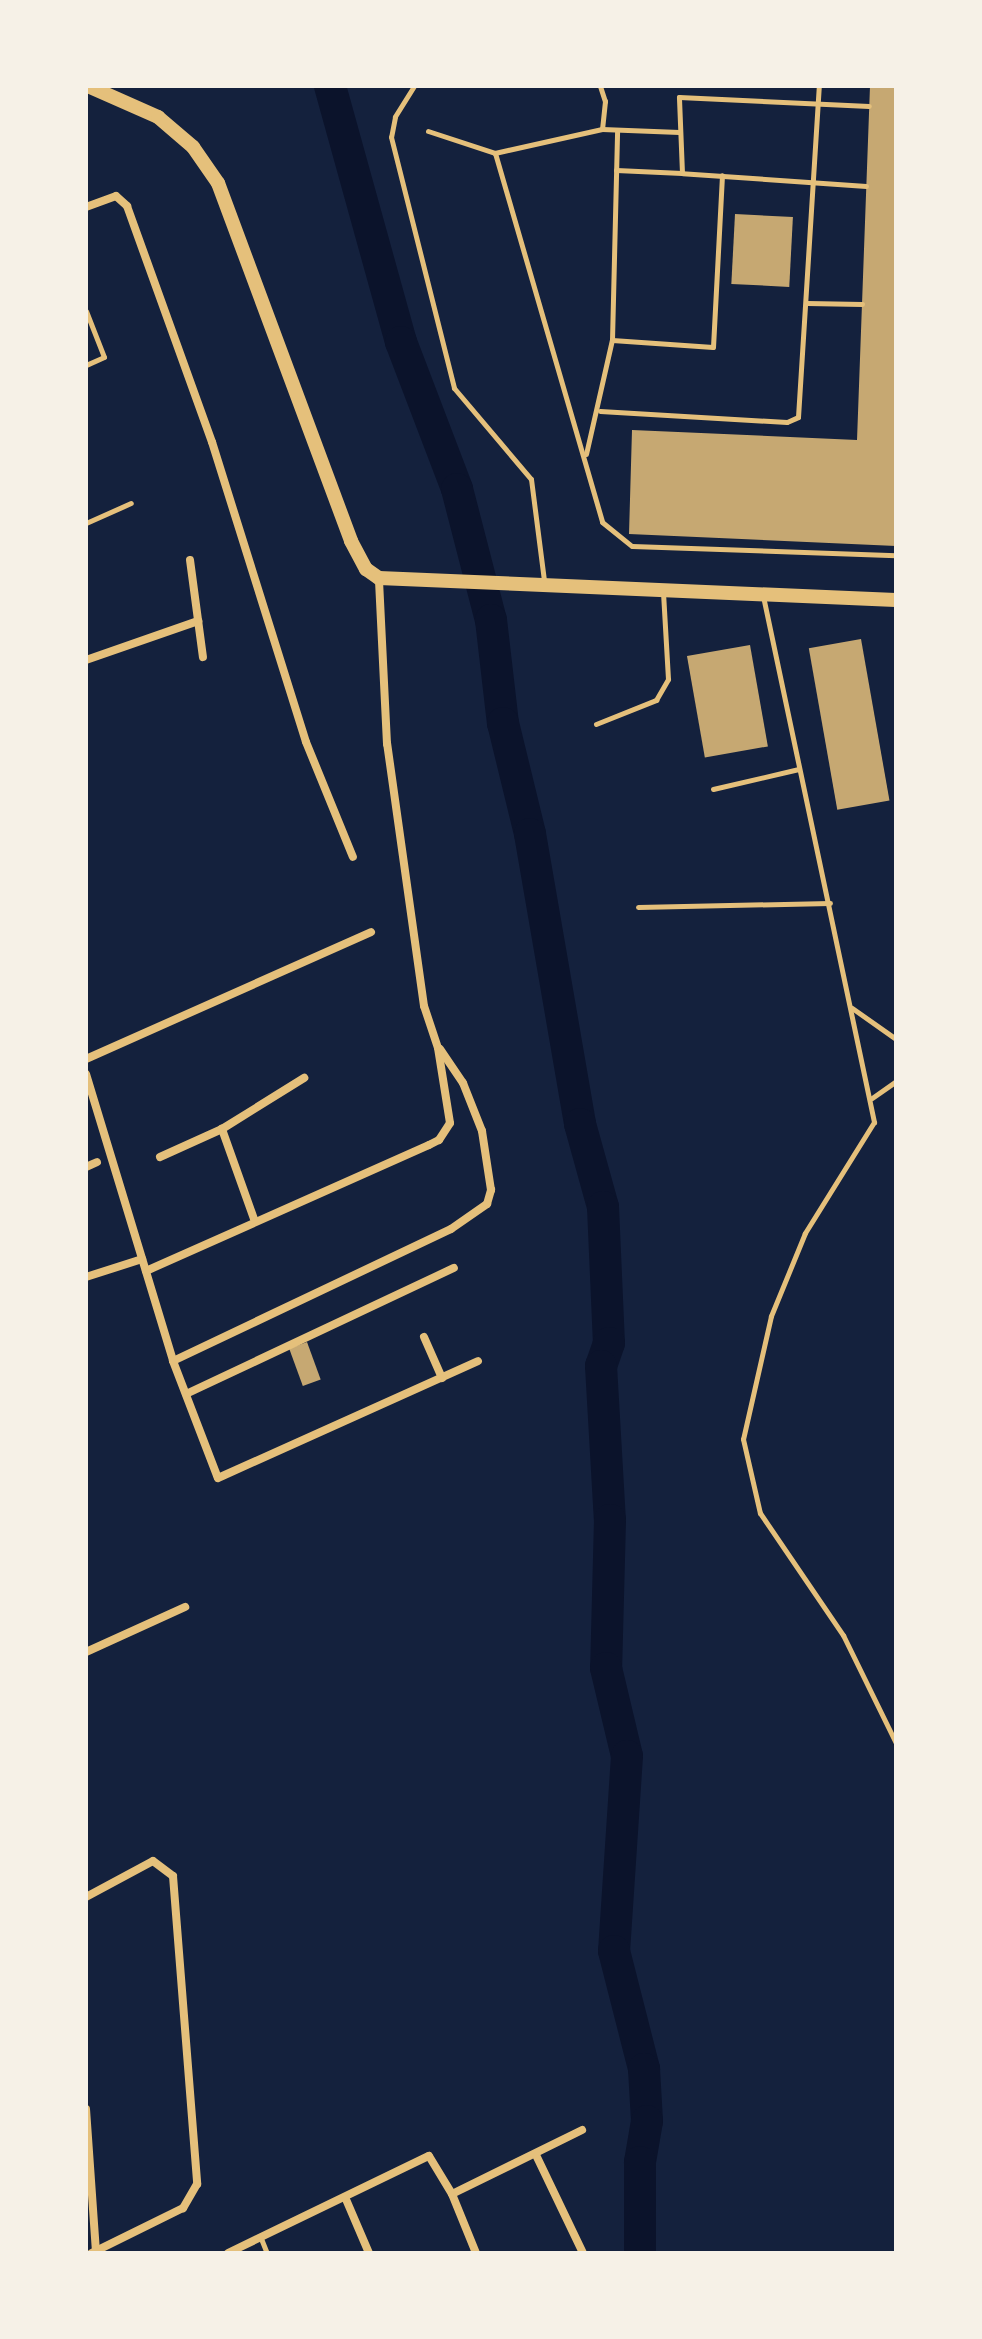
<!DOCTYPE html>
<style>
body{margin:0}
#map{position:relative;width:982px;height:2339px;overflow:hidden;background:#14213d;font-family:Overpass,sans-serif}
div>[style]{position:absolute}
[style*='--x']{left:calc(var(--x)*1px);top:calc(var(--y)*1px);width:calc(var(--w)*1px);rotate:calc(var(--a)*1deg)}
.river>*{height:32px;margin:-16px;padding:0 16px;transform-origin:16px;border-radius:16px;background:#0b132b}
.building>*{inset:0;background:#c6a872;transform-origin:0 0}
.service>*{height:5px;margin:-2.5px;padding:0 2.5px;transform-origin:2.5px;border-radius:2.5px;background:#e5c07b}
.minor>*{height:8px;margin:-4px;padding:0 4px;transform-origin:4px;border-radius:4px;background:#e5c07b}
.secondary>*{height:14px;margin:-7px;padding:0 7px;transform-origin:7px;border-radius:7px;background:#e5c07b}
span{translate:-50% -50%;white-space:nowrap;text-align:center;line-height:1.15;-webkit-text-stroke:6px #f6f1e7;paint-order:stroke}
.frame{position:absolute;inset:0;border:88px solid #f6f1e7;pointer-events:none}
</style>
<div id="map">
<div class="river">
<i style="--x:330;--y:86;--w:266;--a:74.5"></i>
<i style="--x:401;--y:342;--w:157;--a:69.1"></i>
<i style="--x:457;--y:489;--w:135;--a:75.5"></i>
<i style="--x:491;--y:620;--w:104;--a:83.4"></i>
<i style="--x:503;--y:723;--w:114;--a:76.3"></i>
<i style="--x:530;--y:834;--w:294;--a:80.2"></i>
<i style="--x:580;--y:1124;--w:86;--a:74.5"></i>
<i style="--x:603;--y:1207;--w:136;--a:87.5"></i>
<i style="--x:609;--y:1343;--w:24;--a:109"></i>
<i style="--x:601;--y:1366;--w:154;--a:86.7"></i>
<i style="--x:610;--y:1520;--w:148;--a:91.5"></i>
<i style="--x:606;--y:1668;--w:90;--a:76.6"></i>
<i style="--x:627;--y:1756;--w:195;--a:93.8"></i>
<i style="--x:614;--y:1951;--w:122;--a:75.7"></i>
<i style="--x:644;--y:2069;--w:52;--a:86.7"></i>
<i style="--x:647;--y:2121;--w:42;--a:99.7"></i>
<i style="--x:640;--y:2162;--w:91;--a:90"></i>
</div>
<div class="building">
<i style="clip-path:polygon(870px 86px,896px 86px,896px 546px,629px 534px,632px 430px,857px 440px)"></i>
<i style="left:735px;top:214px;width:58px;height:70px;rotate:3deg"></i>
<i style="left:861px;top:639px;width:164px;height:53px;rotate:80deg"></i>
<i style="left:750px;top:645px;width:103px;height:64px;rotate:80deg"></i>
<i style="left:307px;top:1342px;width:40px;height:19px;rotate:70deg"></i>
</div>
<div class="service">
<i style="--x:414;--y:86;--w:36;--a:122"></i>
<i style="--x:395;--y:117;--w:20;--a:101"></i>
<i style="--x:391;--y:137;--w:259;--a:75.9"></i>
<i style="--x:454;--y:388;--w:119;--a:49.8"></i>
<i style="--x:531;--y:479;--w:103;--a:82.7"></i>
<i style="--x:600;--y:86;--w:16;--a:72"></i>
<i style="--x:605;--y:101;--w:28;--a:96"></i>
<i style="--x:428;--y:131;--w:71;--a:18.2"></i>
<i style="--x:679;--y:132;--w:77;--a:-177.8"></i>
<i style="--x:602;--y:129;--w:110;--a:167.4"></i>
<i style="--x:495;--y:153;--w:384;--a:73.8"></i>
<i style="--x:602;--y:522;--w:38;--a:39"></i>
<i style="--x:632;--y:546;--w:264;--a:2"></i>
<i style="--x:616;--y:170;--w:66;--a:2.6"></i>
<i style="--x:866;--y:186;--w:184;--a:-176"></i>
<i style="--x:682;--y:173;--w:76;--a:-92.3"></i>
<i style="--x:679;--y:97;--w:190;--a:2.7"></i>
<i style="--x:807;--y:303;--w:55;--a:1"></i>
<i style="--x:86;--y:311;--w:49;--a:68.6"></i>
<i style="--x:104;--y:357;--w:20;--a:156"></i>
<i style="--x:612;--y:340;--w:101;--a:4"></i>
<i style="--x:713;--y:347;--w:172;--a:-87"></i>
<i style="--x:600;--y:411;--w:187;--a:3.4"></i>
<i style="--x:787;--y:422;--w:12;--a:-24"></i>
<i style="--x:798;--y:417;--w:332;--a:-86.4"></i>
<i style="--x:586;--y:454;--w:117;--a:-77.2"></i>
<i style="--x:612;--y:340;--w:210;--a:-88.6"></i>
<i style="--x:86;--y:523;--w:49;--a:-24"></i>
<i style="--x:763;--y:596;--w:538;--a:78.08"></i>
<i style="--x:874;--y:1122;--w:131;--a:121.9"></i>
<i style="--x:805;--y:1233;--w:90;--a:112.3"></i>
<i style="--x:771;--y:1316;--w:126;--a:102.8"></i>
<i style="--x:743;--y:1439;--w:76;--a:77.1"></i>
<i style="--x:760;--y:1513;--w:148;--a:55.8"></i>
<i style="--x:843;--y:1635;--w:120;--a:63.9"></i>
<i style="--x:596;--y:724;--w:65;--a:-21.8"></i>
<i style="--x:656;--y:700;--w:24;--a:-60"></i>
<i style="--x:668;--y:679;--w:88;--a:-93.3"></i>
<i style="--x:713;--y:789;--w:88;--a:-13.1"></i>
<i style="--x:638;--y:907;--w:192;--a:-1.2"></i>
<i style="--x:852;--y:1008;--w:54;--a:35.2"></i>
<i style="--x:872;--y:1098;--w:29;--a:-35"></i>
<i style="--x:260;--y:2236;--w:18;--a:68"></i>
</div>
<div class="minor">
<i style="--x:86;--y:207;--w:32;--a:-20"></i>
<i style="--x:116;--y:196;--w:15;--a:42"></i>
<i style="--x:127;--y:206;--w:251;--a:70.2"></i>
<i style="--x:212;--y:442;--w:314;--a:72.6"></i>
<i style="--x:306;--y:742;--w:124;--a:67.8"></i>
<i style="--x:190;--y:560;--w:98;--a:82.4"></i>
<i style="--x:86;--y:660;--w:119;--a:-19.2"></i>
<i style="--x:86;--y:1059;--w:312;--a:-24"></i>
<i style="--x:86;--y:1074;--w:300;--a:73.1"></i>
<i style="--x:173;--y:1361;--w:125;--a:69"></i>
<i style="--x:218;--y:1478;--w:285;--a:-24.2"></i>
<i style="--x:160;--y:1157;--w:68;--a:-24.3"></i>
<i style="--x:86;--y:1167;--w:12;--a:-24"></i>
<i style="--x:254;--y:1219;--w:96;--a:-109.6"></i>
<i style="--x:222;--y:1129;--w:97;--a:-31.9"></i>
<i style="--x:146;--y:1271;--w:310;--a:-24"></i>
<i style="--x:429;--y:1145;--w:11;--a:-27"></i>
<i style="--x:439;--y:1140;--w:20;--a:-57"></i>
<i style="--x:450;--y:1123;--w:76;--a:-99.1"></i>
<i style="--x:438;--y:1048;--w:44;--a:-108.4"></i>
<i style="--x:424;--y:1006;--w:265;--a:-98"></i>
<i style="--x:387;--y:744;--w:166;--a:-92.8"></i>
<i style="--x:86;--y:1277;--w:59;--a:-17.8"></i>
<i style="--x:424;--y:1337;--w:45;--a:66.3"></i>
<i style="--x:173;--y:1361;--w:308;--a:-25.4"></i>
<i style="--x:451;--y:1229;--w:44;--a:-34.8"></i>
<i style="--x:487;--y:1204;--w:15;--a:-74"></i>
<i style="--x:491;--y:1190;--w:60;--a:-98.7"></i>
<i style="--x:482;--y:1131;--w:52;--a:-111.6"></i>
<i style="--x:463;--y:1083;--w:41;--a:-124.1"></i>
<i style="--x:186;--y:1394;--w:296;--a:-25.2"></i>
<i style="--x:86;--y:1652;--w:109;--a:-24.4"></i>
<i style="--x:86;--y:1897;--w:76;--a:-28.2"></i>
<i style="--x:153;--y:1861;--w:25;--a:37"></i>
<i style="--x:173;--y:1876;--w:309;--a:85.5"></i>
<i style="--x:197;--y:2184;--w:28;--a:120"></i>
<i style="--x:183;--y:2208;--w:102;--a:153.7"></i>
<i style="--x:86;--y:2109;--w:142;--a:86"></i>
<i style="--x:536;--y:2155;--w:109;--a:64.4"></i>
<i style="--x:452;--y:2194;--w:145;--a:-26.2"></i>
<i style="--x:345;--y:2197;--w:61;--a:66.8"></i>
<i style="--x:228;--y:2253;--w:223;--a:-25.8"></i>
<i style="--x:429;--y:2156;--w:44;--a:58.8"></i>
<i style="--x:452;--y:2194;--w:64;--a:67.9"></i>
</div>
<div class="secondary">
<i style="--x:88;--y:86;--w:77;--a:23.9"></i>
<i style="--x:158;--y:117;--w:46;--a:40.6"></i>
<i style="--x:193;--y:147;--w:44;--a:55.2"></i>
<i style="--x:218;--y:183;--w:382;--a:69.6"></i>
<i style="--x:351;--y:541;--w:32;--a:62"></i>
<i style="--x:366;--y:569;--w:16;--a:35"></i>
<i style="--x:379;--y:578;--w:517;--a:2.44"></i>
</div>
<div class="frame"></div>
</div>
